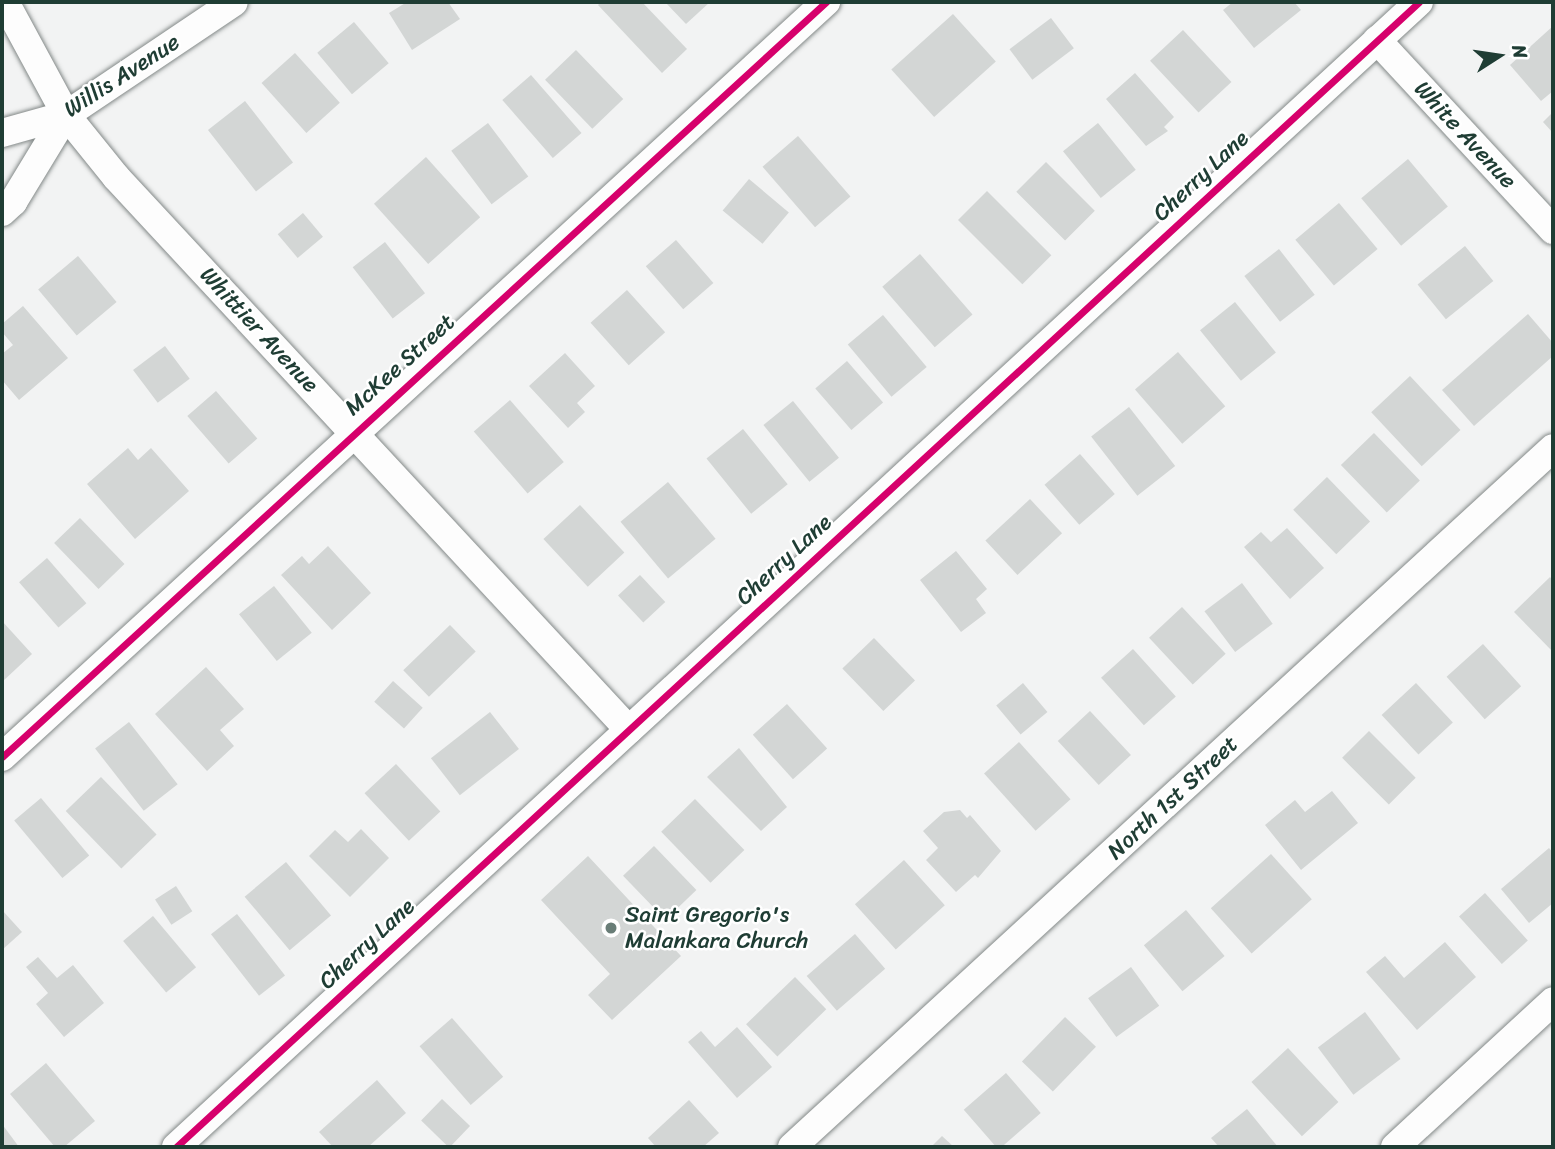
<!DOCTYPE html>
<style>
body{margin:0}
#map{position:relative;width:1555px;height:1149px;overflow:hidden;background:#f2f3f3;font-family:Sriracha,sans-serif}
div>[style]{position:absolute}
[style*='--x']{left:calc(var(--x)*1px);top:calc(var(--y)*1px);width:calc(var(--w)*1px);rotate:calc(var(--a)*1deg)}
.building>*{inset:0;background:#d3d6d5;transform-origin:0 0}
.roads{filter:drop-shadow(0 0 2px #838988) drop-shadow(0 0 2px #838988)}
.minor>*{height:28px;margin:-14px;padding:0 14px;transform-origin:14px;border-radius:14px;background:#fdfdfd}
.cycleway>*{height:7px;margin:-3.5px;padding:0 3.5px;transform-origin:3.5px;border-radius:3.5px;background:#d6006c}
.dots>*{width:19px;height:19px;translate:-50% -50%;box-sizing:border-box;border:4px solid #fff;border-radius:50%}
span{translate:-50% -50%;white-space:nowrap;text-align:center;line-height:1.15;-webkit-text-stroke:5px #fff;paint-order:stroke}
.street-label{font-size:23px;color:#1f3d34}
.poi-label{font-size:23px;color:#1f3d34}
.left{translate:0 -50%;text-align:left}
.frame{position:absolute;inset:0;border:4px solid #1f3d34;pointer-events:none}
.north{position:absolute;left:1464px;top:21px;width:70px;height:70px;-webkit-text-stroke:5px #fff;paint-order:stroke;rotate:78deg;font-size:19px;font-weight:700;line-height:28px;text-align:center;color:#1f3d34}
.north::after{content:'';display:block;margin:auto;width:24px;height:32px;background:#1f3d34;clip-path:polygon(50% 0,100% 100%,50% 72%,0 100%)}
</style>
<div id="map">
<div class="building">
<i style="clip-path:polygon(407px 2px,448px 2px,460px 19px,412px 50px,389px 13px)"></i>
<i style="clip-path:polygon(601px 2px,642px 2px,687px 49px,662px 73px,598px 5px)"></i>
<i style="clip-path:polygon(665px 2px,710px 2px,686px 24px)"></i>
<i style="clip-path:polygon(1233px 2px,1294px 2px,1301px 10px,1254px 48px,1223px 10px)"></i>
<i style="left:953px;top:14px;width:64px;height:83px;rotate:48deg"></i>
<i style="left:1051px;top:18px;width:38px;height:52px;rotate:53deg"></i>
<i style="left:354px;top:22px;width:54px;height:48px;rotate:50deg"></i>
<i style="clip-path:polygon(1553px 26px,1553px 91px,1541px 101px,1510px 65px)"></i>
<i style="left:1183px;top:30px;width:71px;height:45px;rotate:47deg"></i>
<i style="left:576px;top:50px;width:68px;height:43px;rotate:46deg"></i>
<i style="left:295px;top:53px;width:67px;height:45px;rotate:48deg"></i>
<i style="clip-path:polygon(1135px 73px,1174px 117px,1164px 127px,1168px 131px,1146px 146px,1106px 99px)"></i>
<i style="left:531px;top:75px;width:77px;height:38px;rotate:49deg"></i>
<i style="left:245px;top:101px;width:78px;height:47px;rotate:52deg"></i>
<i style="clip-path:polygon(1553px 112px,1553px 133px,1543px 122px)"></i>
<i style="left:488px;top:123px;width:67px;height:46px;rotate:53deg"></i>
<i style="left:1098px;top:123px;width:60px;height:45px;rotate:51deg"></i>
<i style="left:798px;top:136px;width:80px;height:47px;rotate:49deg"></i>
<i style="left:426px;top:157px;width:81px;height:70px;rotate:48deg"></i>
<i style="left:1408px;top:159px;width:62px;height:61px;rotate:50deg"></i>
<i style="left:1046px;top:162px;width:69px;height:42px;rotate:45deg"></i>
<i style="left:749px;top:179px;width:52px;height:41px;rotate:40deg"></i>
<i style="left:987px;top:191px;width:91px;height:41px;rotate:45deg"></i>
<i style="left:1339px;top:203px;width:60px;height:57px;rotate:50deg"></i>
<i style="left:303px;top:213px;width:31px;height:33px;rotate:50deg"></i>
<i style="left:676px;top:240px;width:57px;height:40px;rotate:49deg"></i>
<i style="left:385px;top:242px;width:65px;height:41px;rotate:52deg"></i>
<i style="left:1465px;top:246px;width:45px;height:61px;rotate:51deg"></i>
<i style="left:1279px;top:249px;width:58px;height:44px;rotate:52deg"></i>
<i style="left:920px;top:254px;width:80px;height:50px;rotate:49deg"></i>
<i style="left:78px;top:256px;width:60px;height:52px;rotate:50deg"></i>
<i style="left:627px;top:290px;width:57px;height:49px;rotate:48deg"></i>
<i style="left:1235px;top:302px;width:65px;height:45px;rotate:51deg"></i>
<i style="clip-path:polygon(23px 306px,68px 358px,19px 400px,2px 380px,2px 354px,13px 345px,2px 332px,2px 324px)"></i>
<i style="clip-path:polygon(1528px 314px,1553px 343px,1553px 356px,1474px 426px,1442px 390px)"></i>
<i style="left:883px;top:315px;width:68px;height:46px;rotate:50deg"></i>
<i style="left:165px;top:346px;width:41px;height:40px;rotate:53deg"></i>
<i style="left:1178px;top:352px;width:72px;height:57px;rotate:49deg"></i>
<i style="clip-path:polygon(565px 353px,595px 386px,577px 403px,585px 412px,568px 428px,529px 386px)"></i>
<i style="left:847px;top:361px;width:55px;height:42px;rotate:49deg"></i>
<i style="left:1410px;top:376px;width:74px;height:53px;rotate:47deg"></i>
<i style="left:216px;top:391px;width:63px;height:38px;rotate:49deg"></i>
<i style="left:510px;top:400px;width:82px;height:48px;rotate:49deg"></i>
<i style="left:793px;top:401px;width:73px;height:38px;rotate:51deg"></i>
<i style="left:1129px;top:407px;width:75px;height:48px;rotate:52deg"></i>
<i style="left:743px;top:429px;width:71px;height:47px;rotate:51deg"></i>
<i style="left:1374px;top:433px;width:66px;height:46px;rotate:46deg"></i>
<i style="clip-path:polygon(128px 448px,138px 460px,151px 448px,189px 491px,135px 539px,87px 484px)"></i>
<i style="left:1080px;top:454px;width:53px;height:47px;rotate:49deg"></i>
<i style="left:1327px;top:477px;width:62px;height:47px;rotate:46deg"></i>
<i style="left:668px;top:482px;width:74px;height:62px;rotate:50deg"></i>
<i style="left:1030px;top:499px;width:47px;height:61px;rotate:47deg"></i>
<i style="left:580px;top:505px;width:65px;height:50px;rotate:47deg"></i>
<i style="left:80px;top:518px;width:64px;height:36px;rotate:46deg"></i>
<i style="clip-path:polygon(1287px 528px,1324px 568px,1290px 599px,1244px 547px,1261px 532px,1271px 542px)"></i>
<i style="clip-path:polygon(328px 546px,371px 593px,332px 630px,281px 575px,302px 556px,309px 564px)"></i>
<i style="clip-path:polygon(956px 551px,987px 589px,976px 599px,986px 613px,961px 632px,920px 580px)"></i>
<i style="left:47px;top:558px;width:60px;height:37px;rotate:49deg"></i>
<i style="left:640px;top:575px;width:37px;height:30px;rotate:47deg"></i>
<i style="clip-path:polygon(1550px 577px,1553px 581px,1553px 652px,1514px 612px)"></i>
<i style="left:1242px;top:583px;width:51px;height:47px;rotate:53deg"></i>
<i style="left:274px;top:586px;width:60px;height:45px;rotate:51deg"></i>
<i style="left:1182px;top:607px;width:64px;height:45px;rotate:47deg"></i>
<i style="clip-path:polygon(2px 621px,32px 654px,2px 682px)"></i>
<i style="left:450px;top:625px;width:37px;height:65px;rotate:46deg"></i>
<i style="left:874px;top:638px;width:59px;height:44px;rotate:46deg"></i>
<i style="left:1483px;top:644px;width:57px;height:49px;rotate:48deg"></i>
<i style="left:1133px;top:649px;width:64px;height:43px;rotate:48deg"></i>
<i style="clip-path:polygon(206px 667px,244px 709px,220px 730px,234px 746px,207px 771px,155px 714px)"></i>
<i style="left:393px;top:681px;width:40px;height:28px;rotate:42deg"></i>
<i style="left:1023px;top:683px;width:38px;height:35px;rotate:50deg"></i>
<i style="left:1416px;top:683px;width:54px;height:47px;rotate:47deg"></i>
<i style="left:787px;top:704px;width:60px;height:46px;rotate:48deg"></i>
<i style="left:1090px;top:711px;width:60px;height:44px;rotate:47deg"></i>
<i style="left:490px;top:712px;width:47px;height:75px;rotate:52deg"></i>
<i style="left:129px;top:722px;width:79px;height:43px;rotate:52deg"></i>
<i style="left:1369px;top:731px;width:66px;height:38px;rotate:45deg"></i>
<i style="left:1019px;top:742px;width:77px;height:47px;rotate:48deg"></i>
<i style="clip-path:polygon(739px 748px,787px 807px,761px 831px,707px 777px)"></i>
<i style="left:396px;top:764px;width:65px;height:43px;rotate:47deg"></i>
<i style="left:101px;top:777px;width:80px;height:49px;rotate:46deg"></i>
<i style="clip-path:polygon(1332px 791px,1358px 823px,1301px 870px,1265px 825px,1295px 800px,1305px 812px)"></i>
<i style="left:41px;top:798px;width:75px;height:35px;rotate:50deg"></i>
<i style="left:695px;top:799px;width:71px;height:47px;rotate:46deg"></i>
<i style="clip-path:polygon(960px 810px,967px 818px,970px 815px,1001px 851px,978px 878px,975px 875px,956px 892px,926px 860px,938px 848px,923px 831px,944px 812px)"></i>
<i style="clip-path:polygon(361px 829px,389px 858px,350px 897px,309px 856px,335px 830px,348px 842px)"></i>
<i style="left:654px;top:846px;width:61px;height:43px;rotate:46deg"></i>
<i style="clip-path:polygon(1549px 848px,1553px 853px,1553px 903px,1529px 923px,1501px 889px)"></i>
<i style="left:1271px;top:854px;width:61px;height:81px;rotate:48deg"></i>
<i style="clip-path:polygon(588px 856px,681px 956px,612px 1020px,588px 995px,610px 974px,541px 900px)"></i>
<i style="left:904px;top:860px;width:61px;height:66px;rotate:48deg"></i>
<i style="left:286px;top:862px;width:70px;height:54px;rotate:50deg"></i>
<i style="left:176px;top:886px;width:30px;height:25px;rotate:57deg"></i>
<i style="left:1485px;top:893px;width:64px;height:35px;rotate:48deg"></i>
<i style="clip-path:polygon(2px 910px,22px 932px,2px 950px)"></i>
<i style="left:1186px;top:910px;width:60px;height:55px;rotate:50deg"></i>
<i style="left:237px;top:914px;width:78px;height:33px;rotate:52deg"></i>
<i style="left:153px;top:916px;width:67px;height:39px;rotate:50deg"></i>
<i style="left:855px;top:934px;width:46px;height:64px;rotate:49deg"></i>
<i style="clip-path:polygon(1445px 942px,1476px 977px,1417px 1030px,1366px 972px,1385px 956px,1404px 978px)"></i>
<i style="clip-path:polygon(38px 957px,57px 978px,73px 965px,104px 1003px,64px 1037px,36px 1004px,48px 993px,26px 967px)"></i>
<i style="left:1131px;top:967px;width:48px;height:53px;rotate:54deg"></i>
<i style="left:795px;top:977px;width:45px;height:68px;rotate:46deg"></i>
<i style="left:1365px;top:1012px;width:59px;height:59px;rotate:53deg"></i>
<i style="left:1065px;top:1017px;width:43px;height:62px;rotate:44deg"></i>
<i style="left:452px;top:1018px;width:78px;height:43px;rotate:49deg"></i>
<i style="clip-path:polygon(737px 1027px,772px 1067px,737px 1098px,688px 1042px,701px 1031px,715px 1047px)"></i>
<i style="left:1288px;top:1048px;width:74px;height:50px;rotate:47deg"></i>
<i style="clip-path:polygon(46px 1063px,95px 1121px,64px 1147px,55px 1147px,10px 1094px)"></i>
<i style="left:1006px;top:1073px;width:53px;height:56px;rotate:49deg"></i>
<i style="clip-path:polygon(377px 1080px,406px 1113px,368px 1147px,333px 1147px,319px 1132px)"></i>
<i style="left:442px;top:1099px;width:39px;height:30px;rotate:44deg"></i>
<i style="clip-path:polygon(689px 1100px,719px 1133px,703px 1147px,656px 1147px,648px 1138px)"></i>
<i style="clip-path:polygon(1247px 1109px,1278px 1147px,1219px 1147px,1211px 1138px)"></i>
<i style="clip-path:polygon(2px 1124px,19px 1147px,2px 1147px)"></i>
<i style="clip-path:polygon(942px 1136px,954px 1147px,931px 1147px)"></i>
</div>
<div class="roads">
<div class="minor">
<i style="--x:5;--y:2;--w:128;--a:61.6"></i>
<i style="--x:66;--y:115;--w:80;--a:51.1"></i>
<i style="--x:116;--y:177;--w:754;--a:47.15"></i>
<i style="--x:1377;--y:40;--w:259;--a:47.2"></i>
<i style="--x:2;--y:133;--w:66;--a:-15.7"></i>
<i style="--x:66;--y:115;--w:202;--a:-33.9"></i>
<i style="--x:2;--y:212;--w:15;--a:-42"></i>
<i style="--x:13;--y:202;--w:102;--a:-58.7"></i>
<i style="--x:2;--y:757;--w:1118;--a:-42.5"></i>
<i style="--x:176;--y:1147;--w:1690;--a:-42.65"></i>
<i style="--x:792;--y:1147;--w:1033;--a:-42.57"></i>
<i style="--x:1395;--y:1147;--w:215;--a:-42.7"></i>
</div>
</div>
<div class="cycleway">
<i style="--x:2;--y:757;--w:1118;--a:-42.5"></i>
<i style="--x:176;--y:1147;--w:1690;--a:-42.65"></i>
</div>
<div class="dots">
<i style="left:611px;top:928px;background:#697d77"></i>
</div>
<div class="street-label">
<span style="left:122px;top:76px;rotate:-33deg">Willis Avenue</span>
<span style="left:1465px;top:135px;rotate:47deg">White Avenue</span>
<span style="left:1201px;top:176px;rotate:-43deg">Cherry Lane</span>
<span style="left:259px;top:330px;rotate:47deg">Whittier Avenue</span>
<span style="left:400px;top:365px;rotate:-42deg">McKee Street</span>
<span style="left:784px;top:560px;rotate:-43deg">Cherry Lane</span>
<span style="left:1173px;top:798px;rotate:-43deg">North 1st Street</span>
<span style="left:367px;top:944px;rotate:-43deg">Cherry Lane</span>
</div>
<div class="poi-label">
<span class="left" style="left:625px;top:928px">Saint Gregorio's<br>Malankara Church</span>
</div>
<div class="frame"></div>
<div class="north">N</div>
</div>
